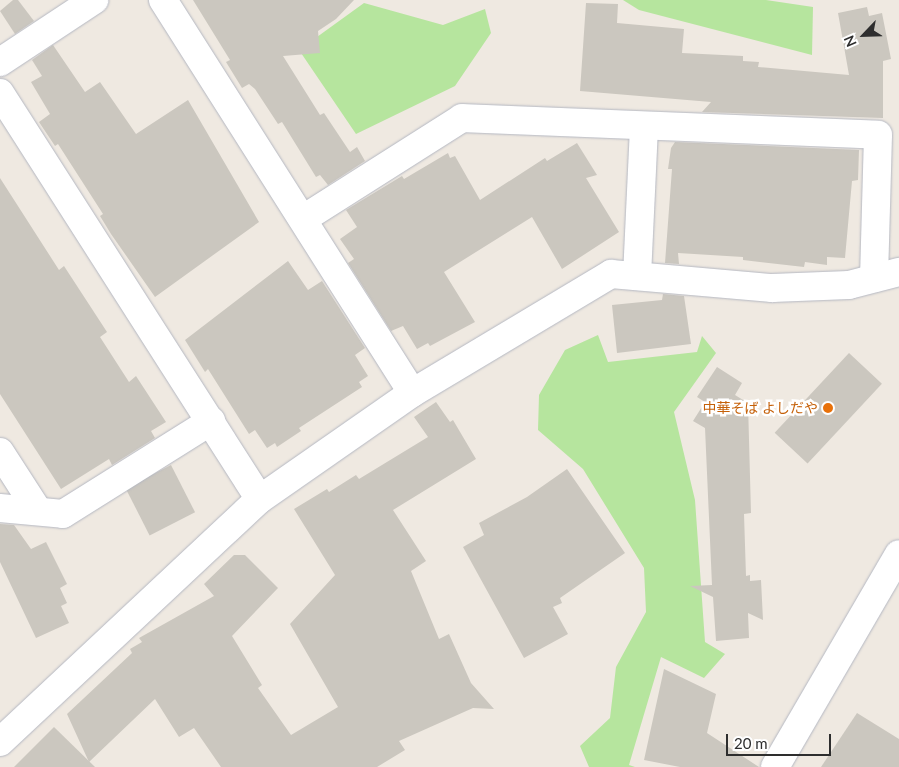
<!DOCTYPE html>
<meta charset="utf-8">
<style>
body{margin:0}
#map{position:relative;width:899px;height:767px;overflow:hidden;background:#efe9e1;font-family:Lato,"Noto Sans JP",sans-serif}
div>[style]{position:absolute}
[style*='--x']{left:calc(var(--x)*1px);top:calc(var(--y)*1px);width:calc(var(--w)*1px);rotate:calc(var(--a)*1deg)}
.green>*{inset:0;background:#b6e59e}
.building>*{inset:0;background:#cbc7bf;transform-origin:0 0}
.roads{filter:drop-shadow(0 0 1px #b4b7c1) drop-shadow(0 0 1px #b4b7c1)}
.minor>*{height:28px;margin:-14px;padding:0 14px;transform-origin:14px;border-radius:14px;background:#fff}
.dots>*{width:14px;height:14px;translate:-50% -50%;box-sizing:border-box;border:2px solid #fff;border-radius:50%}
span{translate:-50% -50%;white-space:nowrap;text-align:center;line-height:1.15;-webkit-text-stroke:5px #fff;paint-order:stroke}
.food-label{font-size:14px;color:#c56008}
.right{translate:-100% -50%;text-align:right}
.north{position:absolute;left:839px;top:10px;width:50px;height:50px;-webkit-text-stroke:4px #fff;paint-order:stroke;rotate:246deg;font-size:14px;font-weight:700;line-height:20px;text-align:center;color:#2e2e2e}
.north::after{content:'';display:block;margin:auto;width:18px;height:22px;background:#2e2e2e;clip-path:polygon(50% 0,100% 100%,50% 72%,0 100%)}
.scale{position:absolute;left:726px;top:734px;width:105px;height:22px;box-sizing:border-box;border:2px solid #2e2e2e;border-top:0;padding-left:6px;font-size:15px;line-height:18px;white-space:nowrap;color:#2e2e2e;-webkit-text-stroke:4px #fff;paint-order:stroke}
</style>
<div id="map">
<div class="green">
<i style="clip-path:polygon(623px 0,766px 0,813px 7px,812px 55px,639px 10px)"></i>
<i style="clip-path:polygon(364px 3px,443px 25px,485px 9px,491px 33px,455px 86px,356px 134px,299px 50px)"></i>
<i style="clip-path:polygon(598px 335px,608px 362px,697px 352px,702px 336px,716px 353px,674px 412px,695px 500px,705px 642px,725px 654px,704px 678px,661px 657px,629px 765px,635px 767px,589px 767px,580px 746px,610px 718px,616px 667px,646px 612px,644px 568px,583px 469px,538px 430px,539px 395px,565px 350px)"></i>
</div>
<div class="building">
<i style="clip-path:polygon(13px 0,18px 0,34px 21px,15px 34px,0 11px)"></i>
<i style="clip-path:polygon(193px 0,354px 0,336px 19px,318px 31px,320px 53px,283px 56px,320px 115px,324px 113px,350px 152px,357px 147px,365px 161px,328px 185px,320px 175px,316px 177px,282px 122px,278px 124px,255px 89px,249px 84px,242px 88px,226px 62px,230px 60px)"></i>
<i style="clip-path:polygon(586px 3px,618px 4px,617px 23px,684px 29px,682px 53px,743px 56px,743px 61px,759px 62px,758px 67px,849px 75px,838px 13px,867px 7px,869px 16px,882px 13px,891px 59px,883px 61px,883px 118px,702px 112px,711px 102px,580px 91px)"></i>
<i style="clip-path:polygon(53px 45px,85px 92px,100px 82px,136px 134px,188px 100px,259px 222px,155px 297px,111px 234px,100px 216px,103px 214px,58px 144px,55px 146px,39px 122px,50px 114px,31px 82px,42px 76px,32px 60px)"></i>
<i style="clip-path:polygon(675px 142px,859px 150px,858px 180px,852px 181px,845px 258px,827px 257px,827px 265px,805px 262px,804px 267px,743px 260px,743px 257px,678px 253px,679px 264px,665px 263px,672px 169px,668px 169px,671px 148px)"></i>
<i style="clip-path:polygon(577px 143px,597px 175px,586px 178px,619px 232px,562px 269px,532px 217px,444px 272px,475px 322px,430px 346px,428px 343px,417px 349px,403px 326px,391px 331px,348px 263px,354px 259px,340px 239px,357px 227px,346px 210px,402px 176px,404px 179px,448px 153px,450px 158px,455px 156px,480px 200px,545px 158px,547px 161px)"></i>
<i style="clip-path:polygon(0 178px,59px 270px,64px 266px,107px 332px,100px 337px,129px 382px,136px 376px,166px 422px,151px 431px,155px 438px,112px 465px,109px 459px,61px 489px,0 394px)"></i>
<i style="clip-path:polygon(288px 261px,308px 290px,322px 281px,365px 348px,355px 355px,368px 376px,359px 382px,362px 387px,299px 428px,301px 431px,277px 447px,275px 443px,267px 448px,255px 430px,249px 434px,208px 369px,205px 372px,185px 340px)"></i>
<i style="clip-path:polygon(663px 294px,684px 296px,691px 344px,617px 353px,612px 305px,662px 300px)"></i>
<i style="left:849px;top:353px;width:45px;height:109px;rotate:43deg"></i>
<i style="clip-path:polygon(717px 367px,742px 383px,735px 395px,748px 403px,751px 513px,744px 514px,746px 576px,750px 575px,750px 581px,761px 580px,763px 620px,748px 613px,749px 638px,716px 641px,713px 597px,690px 586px,712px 585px,705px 428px,693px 421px,705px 402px,697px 397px)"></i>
<i style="clip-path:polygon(436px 402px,450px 422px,453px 420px,476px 459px,393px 510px,426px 561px,411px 571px,439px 639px,449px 634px,471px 683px,494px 709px,473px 708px,399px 741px,405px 750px,377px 767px,221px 767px,194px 728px,179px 737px,155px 699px,89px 762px,67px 714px,132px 653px,130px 649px,142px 642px,139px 638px,214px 596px,204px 584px,234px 555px,245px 555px,278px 588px,232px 636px,262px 685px,258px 688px,291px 735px,338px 707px,290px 624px,335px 575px,294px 509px,327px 489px,329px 492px,356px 475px,359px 479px,428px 437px,414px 417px)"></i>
<i style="left:171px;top:465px;width:53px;height:51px;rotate:63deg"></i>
<i style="clip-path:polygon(567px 469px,625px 553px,560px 598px,562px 603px,553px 607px,568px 634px,524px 658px,463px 547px,484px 535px,479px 523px,527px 497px)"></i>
<i style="clip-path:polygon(0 524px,14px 525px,31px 549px,46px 542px,67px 584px,60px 588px,67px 603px,61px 606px,69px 623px,36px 638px,0 562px)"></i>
<i style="clip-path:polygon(664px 669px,716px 694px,707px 733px,759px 767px,680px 767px,644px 760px)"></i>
<i style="clip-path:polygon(857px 713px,899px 739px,899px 767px,821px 767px)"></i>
<i style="clip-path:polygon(54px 727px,95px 767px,14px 767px)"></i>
</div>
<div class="roads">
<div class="minor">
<i style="--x:163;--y:0;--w:465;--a:57.6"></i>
<i style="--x:0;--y:62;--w:113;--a:-33.4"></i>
<i style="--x:0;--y:93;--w:482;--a:57.4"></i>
<i style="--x:303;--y:219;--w:188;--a:-32.4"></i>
<i style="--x:462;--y:118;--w:416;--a:2.3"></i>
<i style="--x:878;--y:135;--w:143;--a:91.6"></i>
<i style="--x:637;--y:276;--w:150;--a:-87.3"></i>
<i style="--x:0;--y:452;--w:70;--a:57.2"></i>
<i style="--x:0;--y:508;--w:63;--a:5.4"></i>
<i style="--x:63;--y:514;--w:175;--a:-32.1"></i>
<i style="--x:0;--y:742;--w:356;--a:-43.1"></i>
<i style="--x:260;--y:499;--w:185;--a:-34.9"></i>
<i style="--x:412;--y:393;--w:232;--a:-30.9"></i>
<i style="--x:611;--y:274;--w:162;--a:5"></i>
<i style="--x:772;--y:288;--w:77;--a:-2.2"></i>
<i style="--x:849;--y:285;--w:52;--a:-14.6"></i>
<i style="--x:775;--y:767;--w:246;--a:-59.8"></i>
</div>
</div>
<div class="dots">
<i style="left:828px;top:408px;background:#e8710a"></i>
</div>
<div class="food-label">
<span class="right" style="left:818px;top:408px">中華そば よしだや</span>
</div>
<div class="north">N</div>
<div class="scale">20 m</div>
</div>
